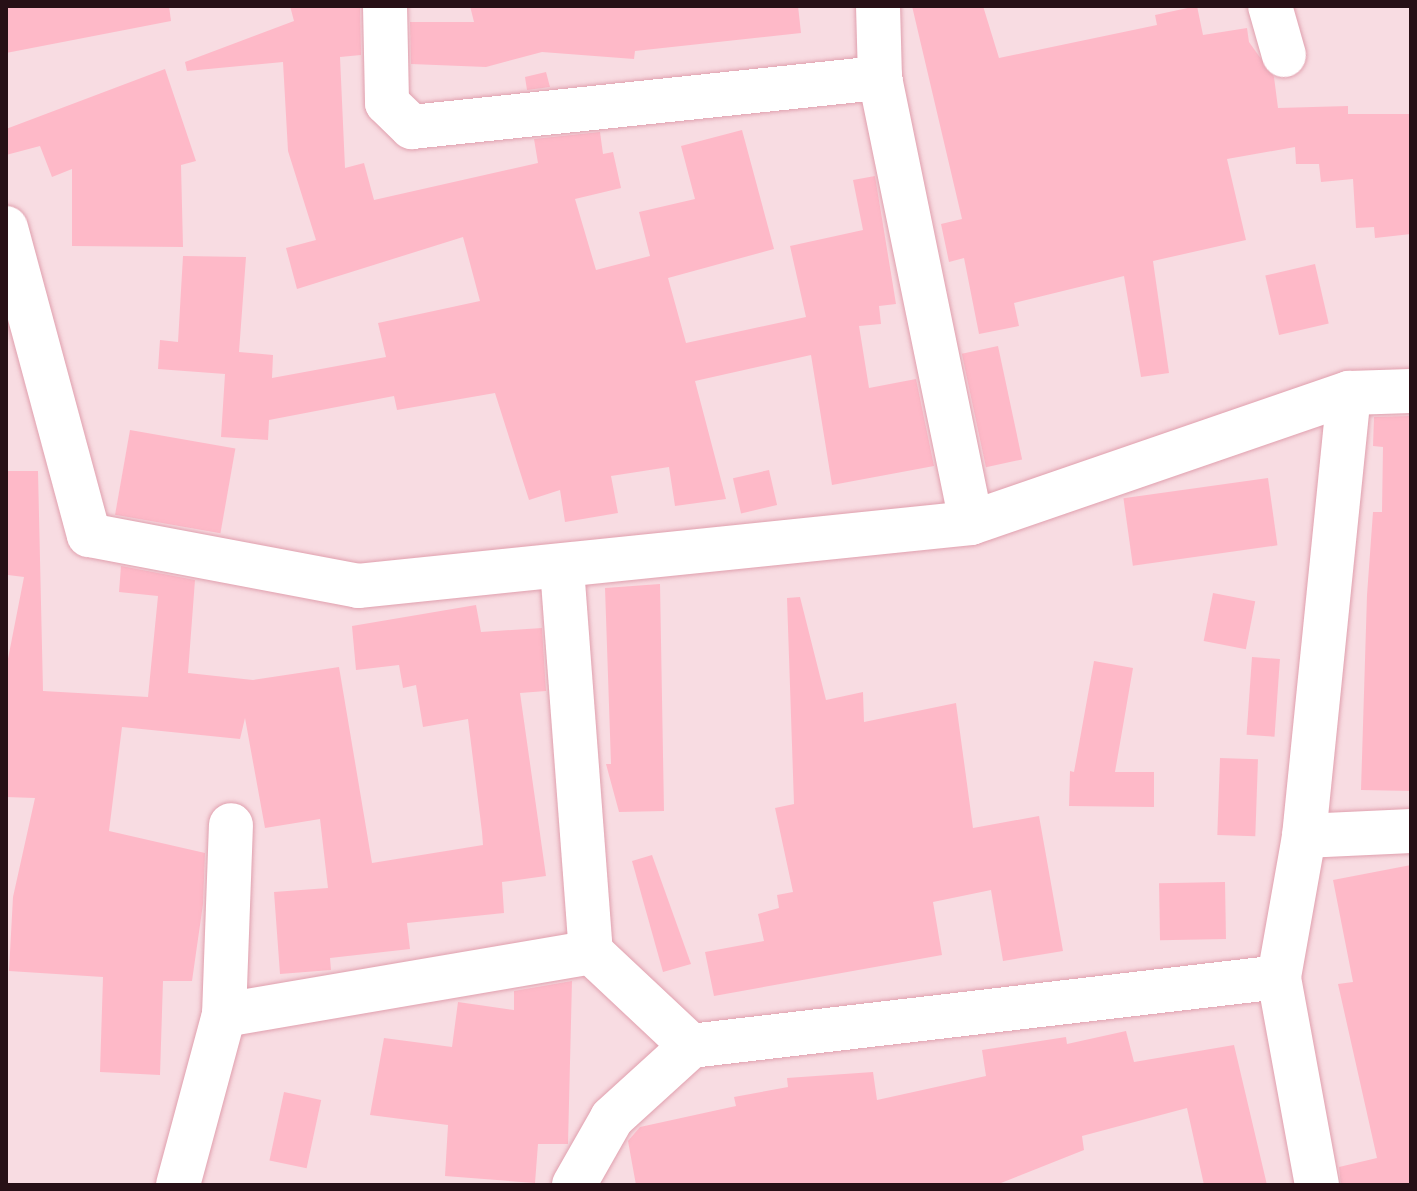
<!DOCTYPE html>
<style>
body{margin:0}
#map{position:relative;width:1417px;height:1191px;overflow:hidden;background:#f8dce2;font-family:Overpass,sans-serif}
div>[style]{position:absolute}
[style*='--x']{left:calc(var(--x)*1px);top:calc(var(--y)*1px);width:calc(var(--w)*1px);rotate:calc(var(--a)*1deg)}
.building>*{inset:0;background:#feb9c8;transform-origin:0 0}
.roads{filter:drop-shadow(0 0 2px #e0a0ae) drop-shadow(0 0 2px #e0a0ae)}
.minor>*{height:44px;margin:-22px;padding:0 22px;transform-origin:22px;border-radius:22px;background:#fff}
span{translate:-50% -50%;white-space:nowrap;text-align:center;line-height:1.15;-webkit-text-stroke:8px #fff;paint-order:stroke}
.frame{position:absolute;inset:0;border:8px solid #271016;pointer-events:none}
</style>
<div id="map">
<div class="building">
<i style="clip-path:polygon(6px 6px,169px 6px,171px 21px,6px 53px)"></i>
<i style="clip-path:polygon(290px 6px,360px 6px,361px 55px,340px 57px,345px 168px,364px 163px,374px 200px,538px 163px,534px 139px,600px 132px,603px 154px,613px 152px,621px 188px,575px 199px,596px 270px,650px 256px,639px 212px,695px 199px,681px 146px,742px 130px,774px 249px,668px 278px,686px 343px,806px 317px,790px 246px,863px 230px,853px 180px,875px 176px,896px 304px,879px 306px,881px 324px,859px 326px,869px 388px,916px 379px,934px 466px,832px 485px,811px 355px,695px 381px,726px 499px,675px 506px,669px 467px,611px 476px,618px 513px,565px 522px,560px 490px,529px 500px,495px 393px,397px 410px,394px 396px,269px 420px,268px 440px,221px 437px,225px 374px,158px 369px,160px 340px,178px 342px,183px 256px,246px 257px,239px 352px,273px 355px,272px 378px,386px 357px,378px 323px,480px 301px,463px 237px,297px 289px,286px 248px,316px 240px,288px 151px,283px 62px,187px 71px,185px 62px,294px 21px)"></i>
<i style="clip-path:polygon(470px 6px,798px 6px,801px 33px,635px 51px,634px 59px,542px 52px,486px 67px,411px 64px,410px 22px,474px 22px)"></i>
<i style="clip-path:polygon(912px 6px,983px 6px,999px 58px,1157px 25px,1155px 15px,1197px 6px,1203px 35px,1247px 28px,1249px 42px,1274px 77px,1278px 108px,1348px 106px,1348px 114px,1411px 114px,1411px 234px,1375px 238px,1374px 227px,1356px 228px,1353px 179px,1321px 182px,1319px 164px,1296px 164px,1295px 147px,1227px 159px,1246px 240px,1153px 261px,1169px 373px,1141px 377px,1124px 276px,1014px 303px,1019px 326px,979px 334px,964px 258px,949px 262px,941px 224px,962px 219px)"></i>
<i style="clip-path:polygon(165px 69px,196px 161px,181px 165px,183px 247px,72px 246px,72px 169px,52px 177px,40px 146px,6px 155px,6px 129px)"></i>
<i style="clip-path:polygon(546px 72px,550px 87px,527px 90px,525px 77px)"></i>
<i style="left:1315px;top:264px;width:61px;height:51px;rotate:77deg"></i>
<i style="left:998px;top:346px;width:116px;height:37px;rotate:78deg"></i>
<i style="clip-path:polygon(1374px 417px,1411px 416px,1411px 791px,1361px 790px,1367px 595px,1373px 512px,1382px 512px,1383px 447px,1373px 446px)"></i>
<i style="left:130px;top:430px;width:107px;height:86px;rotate:10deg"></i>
<i style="left:769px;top:470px;width:36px;height:37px;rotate:77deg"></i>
<i style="clip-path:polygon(7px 471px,38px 471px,43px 691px,148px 697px,158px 596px,119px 592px,121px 566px,195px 580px,188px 673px,253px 680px,339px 667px,372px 863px,483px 845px,482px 832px,468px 719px,423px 727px,416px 685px,403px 688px,399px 665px,356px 670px,352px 626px,476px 605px,481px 632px,542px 628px,546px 691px,520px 693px,546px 876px,502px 882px,504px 913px,407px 923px,410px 949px,330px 958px,331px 970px,280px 974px,274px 892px,328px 888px,320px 819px,265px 828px,245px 718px,240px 739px,122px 727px,109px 831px,205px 853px,203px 904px,192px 981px,163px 981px,160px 1075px,100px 1072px,103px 977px,9px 971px,13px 897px,35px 798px,6px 797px,6px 669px,24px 577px,8px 575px)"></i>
<i style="left:1268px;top:478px;width:68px;height:146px;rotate:82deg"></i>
<i style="clip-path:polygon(660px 584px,664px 811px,619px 812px,606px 764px,611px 764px,605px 588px)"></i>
<i style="left:1213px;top:593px;width:43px;height:49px;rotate:11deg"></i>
<i style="clip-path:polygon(800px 597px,826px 700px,863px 692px,864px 722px,956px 703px,973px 828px,1039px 816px,1063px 951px,1003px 961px,991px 890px,933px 902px,942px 955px,714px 996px,705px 952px,764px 941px,758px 914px,779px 908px,777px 895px,793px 892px,775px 808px,794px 804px,787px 598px)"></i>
<i style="left:1252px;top:657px;width:28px;height:78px;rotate:4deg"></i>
<i style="clip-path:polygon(1094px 661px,1133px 668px,1115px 772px,1154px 772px,1154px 807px,1069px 806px,1070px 771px,1074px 772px)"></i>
<i style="left:1220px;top:758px;width:38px;height:77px;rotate:2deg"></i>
<i style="clip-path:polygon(652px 855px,691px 964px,663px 972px,632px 861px)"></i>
<i style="clip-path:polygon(1411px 865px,1411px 1185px,1341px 1185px,1339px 1167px,1377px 1158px,1338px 984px,1353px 982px,1333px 880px)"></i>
<i style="left:1225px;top:882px;width:57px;height:66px;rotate:89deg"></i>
<i style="clip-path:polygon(572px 981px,568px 1144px,538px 1144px,535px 1183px,445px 1176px,448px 1125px,370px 1115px,384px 1038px,452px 1047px,458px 1002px,514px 1010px,514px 991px)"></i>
<i style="clip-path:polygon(1126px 1031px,1134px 1062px,1234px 1045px,1267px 1185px,1204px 1185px,1187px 1108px,1082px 1136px,1084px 1150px,996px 1185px,636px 1185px,628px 1141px,640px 1127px,736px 1106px,734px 1097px,788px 1087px,787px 1078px,873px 1072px,877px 1100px,986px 1076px,982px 1050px,1066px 1037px,1067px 1044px)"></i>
<i style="left:284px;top:1092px;width:38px;height:70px;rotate:12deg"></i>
</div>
<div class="roads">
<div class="minor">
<i style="--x:385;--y:6;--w:97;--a:88.8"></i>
<i style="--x:387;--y:103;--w:35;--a:44"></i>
<i style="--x:412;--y:127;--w:471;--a:-6"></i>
<i style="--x:878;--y:6;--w:72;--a:88.4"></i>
<i style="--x:880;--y:78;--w:454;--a:78.4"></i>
<i style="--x:1270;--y:6;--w:51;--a:74.1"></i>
<i style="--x:6;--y:228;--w:318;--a:74.9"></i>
<i style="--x:89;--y:535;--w:274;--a:10.7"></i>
<i style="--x:358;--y:586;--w:616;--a:-5.87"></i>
<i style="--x:971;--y:523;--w:400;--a:-19"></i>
<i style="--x:1349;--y:393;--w:62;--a:-1.8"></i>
<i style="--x:562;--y:568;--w:385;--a:85.7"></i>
<i style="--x:591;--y:952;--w:137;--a:43.2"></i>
<i style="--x:691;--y:1046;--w:107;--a:137.7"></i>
<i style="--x:612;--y:1118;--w:77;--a:119.6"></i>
<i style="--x:1304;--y:836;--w:107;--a:-2.7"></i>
<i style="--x:224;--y:1015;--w:372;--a:-9.7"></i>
<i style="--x:691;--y:1046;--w:592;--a:-6.69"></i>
<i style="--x:178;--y:1185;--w:176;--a:-74.9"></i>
<i style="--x:224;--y:1015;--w:190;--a:-87.9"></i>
<i style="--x:1317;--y:1185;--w:211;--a:-100.4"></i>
<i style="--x:1279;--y:977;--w:143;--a:-79.9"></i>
<i style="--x:1304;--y:836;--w:445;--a:-84.2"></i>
</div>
</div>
<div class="frame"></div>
</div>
